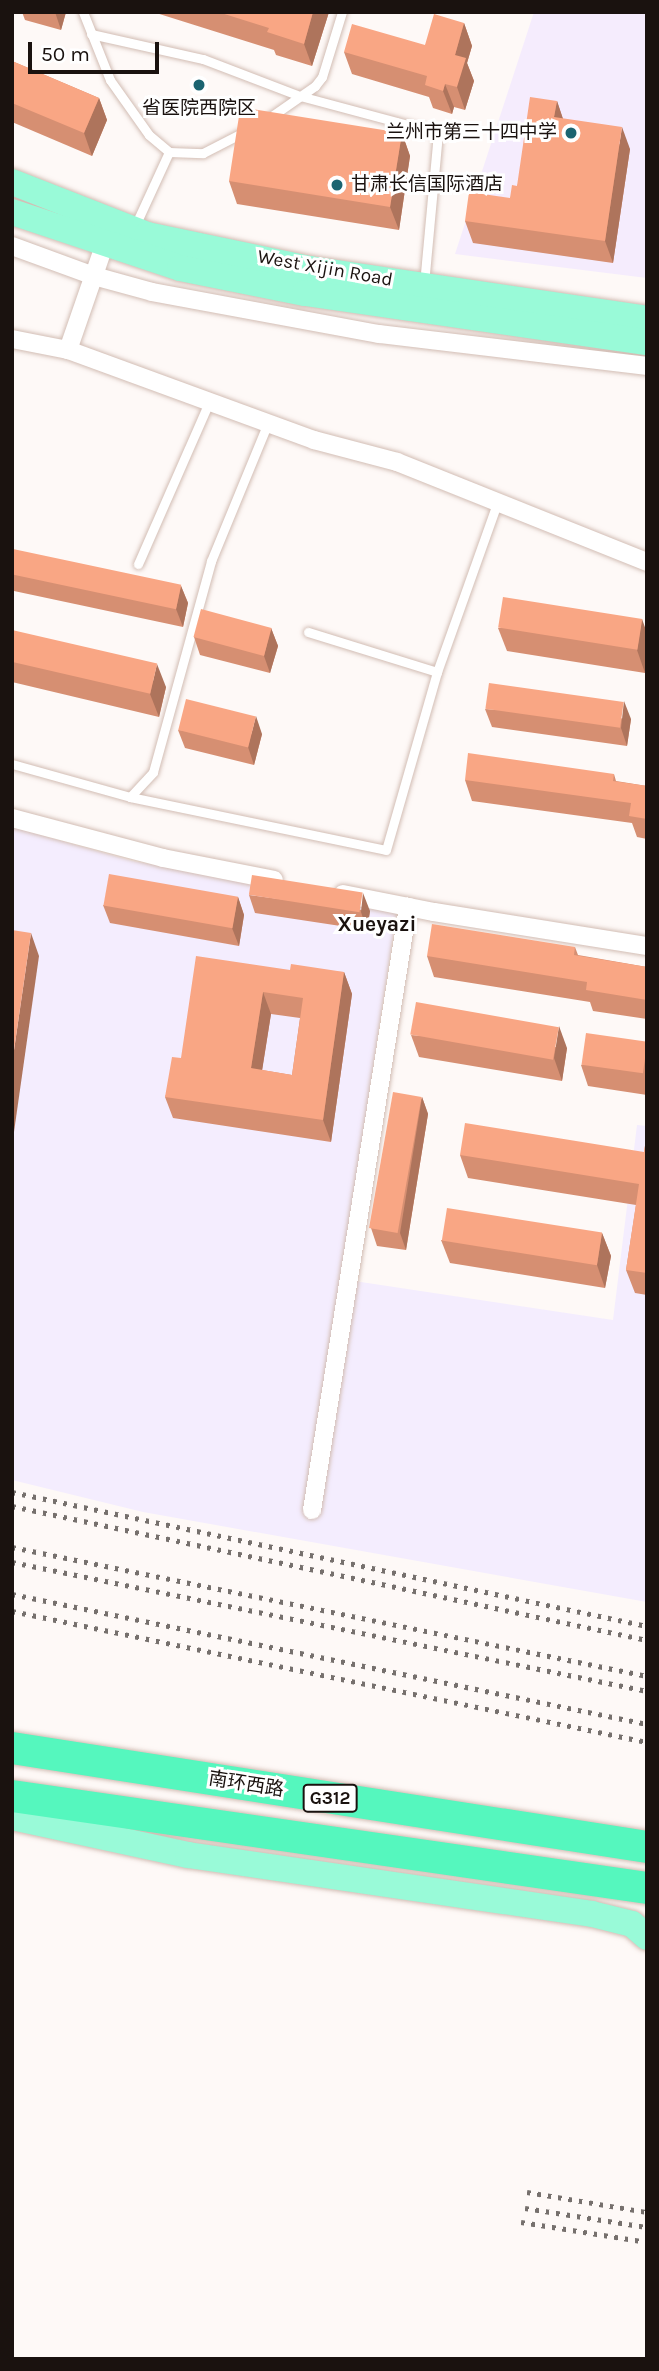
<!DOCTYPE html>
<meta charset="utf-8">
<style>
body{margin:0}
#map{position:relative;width:659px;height:2371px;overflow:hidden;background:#fef9f7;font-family:Karla,"Noto Sans SC",sans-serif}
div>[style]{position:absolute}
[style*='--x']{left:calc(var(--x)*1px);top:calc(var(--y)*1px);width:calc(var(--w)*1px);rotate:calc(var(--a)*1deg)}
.industrial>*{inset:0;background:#f4edfe}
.education>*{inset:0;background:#f5ecfd}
.roads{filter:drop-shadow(0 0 2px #d2bdb4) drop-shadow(0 0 2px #d2bdb4)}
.lane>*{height:9px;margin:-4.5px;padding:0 4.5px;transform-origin:4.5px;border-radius:4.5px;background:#fff}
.street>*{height:18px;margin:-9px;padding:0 9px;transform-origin:9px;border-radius:9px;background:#fff}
.primary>*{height:26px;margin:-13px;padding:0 13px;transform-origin:13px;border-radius:13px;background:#99fad8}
.highway>*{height:32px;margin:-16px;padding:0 16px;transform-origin:16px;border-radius:16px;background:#55f7be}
.rail>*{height:5px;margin-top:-2.5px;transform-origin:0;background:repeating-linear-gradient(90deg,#76706d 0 3.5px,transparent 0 10.5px)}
.wall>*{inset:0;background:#d68f72}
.shaded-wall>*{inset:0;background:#ae745c}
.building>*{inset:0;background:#f9a684;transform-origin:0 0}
.dots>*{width:19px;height:19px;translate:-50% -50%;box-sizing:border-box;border:4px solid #fff;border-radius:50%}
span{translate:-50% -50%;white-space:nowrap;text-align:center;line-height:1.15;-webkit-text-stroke:6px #fff;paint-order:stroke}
.shield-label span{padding:2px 5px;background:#fff;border:2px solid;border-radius:5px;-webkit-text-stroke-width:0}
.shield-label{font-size:18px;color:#1a120f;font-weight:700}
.poi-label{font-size:19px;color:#1a120f}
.right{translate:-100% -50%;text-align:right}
.left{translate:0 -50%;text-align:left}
.street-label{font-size:19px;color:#1a120f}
.neighbourhood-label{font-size:21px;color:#1a120f;font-weight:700}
.frame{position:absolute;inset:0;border:14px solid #1a120f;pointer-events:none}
.scale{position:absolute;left:28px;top:42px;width:131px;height:32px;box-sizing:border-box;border:4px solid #1a120f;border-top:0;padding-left:9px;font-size:21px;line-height:24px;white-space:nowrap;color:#1a120f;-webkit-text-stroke:5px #fff;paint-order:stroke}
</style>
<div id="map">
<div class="industrial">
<i style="clip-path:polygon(12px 827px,132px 861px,397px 908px,341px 1279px,613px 1320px,637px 1125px,647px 1126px,647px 1602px,143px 1512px,12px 1480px)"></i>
</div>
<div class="education">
<i style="clip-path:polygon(534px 12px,647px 12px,647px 278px,455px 254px)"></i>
</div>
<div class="roads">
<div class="lane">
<i style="--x:83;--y:12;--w:73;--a:68.3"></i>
<i style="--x:110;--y:80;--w:67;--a:54.7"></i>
<i style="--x:149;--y:135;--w:26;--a:40"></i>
<i style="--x:169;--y:152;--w:34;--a:2"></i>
<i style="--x:203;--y:153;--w:46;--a:-27.1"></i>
<i style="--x:91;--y:34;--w:115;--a:12.6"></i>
<i style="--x:203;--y:59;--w:104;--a:20.9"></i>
<i style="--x:300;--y:96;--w:143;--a:15"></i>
<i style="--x:438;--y:133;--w:152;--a:95.3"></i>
<i style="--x:269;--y:118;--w:56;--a:-34.8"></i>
<i style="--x:315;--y:86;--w:11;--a:-52"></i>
<i style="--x:322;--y:77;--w:68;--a:-72.9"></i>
<i style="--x:134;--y:228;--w:84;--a:-65.3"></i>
<i style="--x:138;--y:564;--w:177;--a:-66.3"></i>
<i style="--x:308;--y:632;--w:135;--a:17.2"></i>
<i style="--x:12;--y:764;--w:123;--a:15.6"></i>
<i style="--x:130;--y:797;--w:261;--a:11.7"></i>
<i style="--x:386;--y:850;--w:185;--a:-74"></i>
<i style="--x:437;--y:672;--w:182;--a:-70.4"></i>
<i style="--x:130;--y:797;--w:34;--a:-47"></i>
<i style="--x:153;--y:772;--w:219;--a:-74.6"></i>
<i style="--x:211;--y:561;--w:149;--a:-67.6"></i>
</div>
<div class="street">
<i style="--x:12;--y:246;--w:87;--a:20.1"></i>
<i style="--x:94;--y:276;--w:60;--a:15.4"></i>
<i style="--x:152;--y:292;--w:231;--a:10.5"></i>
<i style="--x:379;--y:334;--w:270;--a:6.8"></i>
<i style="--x:12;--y:339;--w:57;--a:11.1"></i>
<i style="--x:68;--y:350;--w:262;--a:20.1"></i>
<i style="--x:314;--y:440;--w:86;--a:14.8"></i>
<i style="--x:397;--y:462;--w:269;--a:21.8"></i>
<i style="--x:68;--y:350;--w:113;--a:-70.9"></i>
<i style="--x:12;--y:818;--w:156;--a:14.8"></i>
<i style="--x:163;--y:858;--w:113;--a:11.2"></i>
<i style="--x:343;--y:894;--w:93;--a:11.2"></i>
<i style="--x:434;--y:912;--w:216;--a:9.1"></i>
<i style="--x:312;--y:1510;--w:611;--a:-80.95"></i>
</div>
<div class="primary">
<i style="--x:12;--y:182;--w:145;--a:21.4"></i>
<i style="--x:147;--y:235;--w:167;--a:11.8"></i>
<i style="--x:310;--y:269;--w:341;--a:8.4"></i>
<i style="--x:12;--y:212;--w:177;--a:18.4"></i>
<i style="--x:180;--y:268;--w:127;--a:11.3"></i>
<i style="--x:305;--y:293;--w:345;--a:8.2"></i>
<i style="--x:12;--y:1817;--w:180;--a:12.2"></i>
<i style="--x:188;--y:1855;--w:408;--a:8.3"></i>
<i style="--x:592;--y:1914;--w:41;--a:14"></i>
<i style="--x:632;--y:1924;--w:20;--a:41"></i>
</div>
<div class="highway">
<i style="--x:12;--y:1748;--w:643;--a:8.86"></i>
<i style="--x:12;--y:1796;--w:642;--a:8.24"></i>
</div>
</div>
<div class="rail">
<i style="--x:12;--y:1492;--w:649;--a:11.92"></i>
<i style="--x:12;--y:1506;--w:649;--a:11.92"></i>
<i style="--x:12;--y:1547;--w:648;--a:11.48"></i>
<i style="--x:12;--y:1562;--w:648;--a:11.48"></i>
<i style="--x:12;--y:1594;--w:648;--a:11.57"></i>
<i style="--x:12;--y:1611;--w:648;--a:11.66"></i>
<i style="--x:527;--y:2192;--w:122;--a:9.5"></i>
<i style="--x:525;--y:2208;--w:123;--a:8.9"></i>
<i style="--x:521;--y:2222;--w:128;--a:9"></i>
</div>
<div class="wall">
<i style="clip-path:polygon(22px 12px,66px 12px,61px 30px,25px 20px)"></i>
<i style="clip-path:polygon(153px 12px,329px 12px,312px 66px,276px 55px,274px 50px)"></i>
<i style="clip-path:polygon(464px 23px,472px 46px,467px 63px,474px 81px,465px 110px,454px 107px,452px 114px,433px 108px,429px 97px,352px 74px,344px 52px,425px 45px)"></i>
<i style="clip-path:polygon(12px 61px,99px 98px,107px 120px,92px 156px,12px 122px)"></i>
<i style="clip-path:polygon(557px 101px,563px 119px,630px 149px,613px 263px,473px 243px,465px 221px,510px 198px,517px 186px)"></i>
<i style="clip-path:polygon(402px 133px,410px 156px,399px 230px,237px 204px,229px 181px)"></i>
<i style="clip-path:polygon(12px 552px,181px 586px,188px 603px,183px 627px,14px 591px,12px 586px)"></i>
<i style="clip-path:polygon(642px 619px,645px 673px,507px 651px,498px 628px)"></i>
<i style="clip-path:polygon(271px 628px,278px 646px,270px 673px,200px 655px,194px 637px)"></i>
<i style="clip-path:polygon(12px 630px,166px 687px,159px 717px,12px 682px)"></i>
<i style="clip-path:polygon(485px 709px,631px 719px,627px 746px,492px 727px)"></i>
<i style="clip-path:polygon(178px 730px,262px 734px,254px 765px,185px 748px)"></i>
<i style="clip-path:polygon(614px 774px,616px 781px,647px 786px,647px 839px,637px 837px,632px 823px,472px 801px,465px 780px)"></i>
<i style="clip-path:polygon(249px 895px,370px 911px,367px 930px,255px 913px)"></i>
<i style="clip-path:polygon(238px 897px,244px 915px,239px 946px,110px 923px,103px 905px)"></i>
<i style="clip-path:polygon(575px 947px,578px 955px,647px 967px,647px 1019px,593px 1011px,590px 1002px,434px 977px,427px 956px)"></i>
<i style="clip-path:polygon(evenodd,290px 970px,344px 972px,352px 994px,331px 1142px,173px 1118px,165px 1097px,181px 1058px,290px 970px,271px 1014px,300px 1018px,292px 1075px,262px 1070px,271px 1014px)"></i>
<i style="clip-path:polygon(411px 1035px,567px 1048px,562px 1081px,419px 1057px)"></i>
<i style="clip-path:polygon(647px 1042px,647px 1095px,588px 1086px,581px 1065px)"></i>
<i style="clip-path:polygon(422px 1097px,428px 1114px,406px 1250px,377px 1246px,371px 1228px)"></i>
<i style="clip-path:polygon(647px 1133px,647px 1295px,635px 1293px,626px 1270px,636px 1205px,468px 1178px,460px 1155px,644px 1152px)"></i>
<i style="clip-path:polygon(602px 1233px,611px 1256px,605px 1288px,450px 1263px,441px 1240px)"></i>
</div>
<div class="shaded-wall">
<i style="clip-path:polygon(55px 12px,66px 12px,61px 30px)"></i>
<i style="clip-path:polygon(313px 12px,329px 12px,312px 66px,304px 44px)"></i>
<i style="clip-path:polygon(464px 23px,472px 46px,467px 63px,474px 81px,465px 110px,457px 87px,455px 55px)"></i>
<i style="clip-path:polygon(445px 84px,454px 107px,452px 114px,443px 91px)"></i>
<i style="clip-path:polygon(99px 98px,107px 120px,92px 156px,84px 133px)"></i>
<i style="clip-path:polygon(557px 101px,564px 122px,554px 117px)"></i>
<i style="clip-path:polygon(622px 127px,630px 149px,613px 263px,605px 241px)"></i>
<i style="clip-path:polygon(402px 133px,410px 156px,399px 230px,390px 207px)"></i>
<i style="clip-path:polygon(181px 586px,188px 603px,183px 627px,176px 609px)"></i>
<i style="clip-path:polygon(642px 619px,647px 633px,647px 663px,645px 673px,637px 650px)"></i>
<i style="clip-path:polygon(271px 628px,278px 646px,270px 673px,264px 656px)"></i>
<i style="clip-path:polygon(157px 664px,166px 687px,159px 717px,150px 694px)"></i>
<i style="clip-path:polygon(624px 701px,631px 719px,627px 746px,621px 728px)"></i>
<i style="clip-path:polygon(256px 716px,262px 734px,254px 765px,248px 747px)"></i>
<i style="clip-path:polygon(363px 893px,370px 911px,367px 930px,361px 912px)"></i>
<i style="clip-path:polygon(238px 897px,244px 915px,239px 946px,232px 928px)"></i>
<i style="clip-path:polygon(31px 933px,39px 956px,12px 1146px,12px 1064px)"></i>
<i style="clip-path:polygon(344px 972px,352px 994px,331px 1142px,323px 1120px)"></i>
<i style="clip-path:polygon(263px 992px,271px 1014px,259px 1090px,251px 1068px)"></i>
<i style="clip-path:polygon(559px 1026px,567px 1048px,562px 1081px,554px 1058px)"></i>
<i style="clip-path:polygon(422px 1097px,428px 1114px,406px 1250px,400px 1233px)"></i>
<i style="clip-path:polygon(602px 1233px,611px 1256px,605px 1288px,597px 1265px)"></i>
</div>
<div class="building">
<i style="clip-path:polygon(218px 12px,313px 12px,304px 44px,267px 32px,269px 28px)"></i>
<i style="clip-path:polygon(434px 14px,464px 23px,455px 55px,466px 58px,457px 87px,445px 84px,443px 91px,425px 85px,427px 76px,344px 52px,352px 24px,425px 45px)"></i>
<i style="clip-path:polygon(12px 61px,99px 98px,84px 133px,12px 103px)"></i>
<i style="clip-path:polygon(530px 97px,557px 101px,554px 117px,622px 127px,605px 241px,465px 221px,469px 192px,510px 198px,512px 185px,517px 186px)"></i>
<i style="clip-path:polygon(252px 109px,402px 133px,390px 207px,229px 181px,239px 116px)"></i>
<i style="left:13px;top:549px;width:172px;height:25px;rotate:12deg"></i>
<i style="left:503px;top:597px;width:141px;height:31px;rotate:9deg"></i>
<i style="left:201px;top:609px;width:73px;height:29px;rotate:15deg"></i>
<i style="left:12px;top:630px;width:149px;height:31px;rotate:13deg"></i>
<i style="left:489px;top:683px;width:136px;height:26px;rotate:8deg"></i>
<i style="left:186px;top:699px;width:72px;height:32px;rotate:14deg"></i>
<i style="clip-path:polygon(468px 753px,614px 774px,613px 781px,647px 786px,647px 819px,629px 816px,631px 803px,465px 780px)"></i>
<i style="left:109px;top:874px;width:131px;height:32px;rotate:10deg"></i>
<i style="left:252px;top:875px;width:112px;height:20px;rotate:9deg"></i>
<i style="clip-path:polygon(432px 924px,575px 947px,574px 955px,647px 967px,647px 1000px,586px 990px,587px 982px,427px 956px)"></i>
<i style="clip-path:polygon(12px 930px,31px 933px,12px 1064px)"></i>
<i style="clip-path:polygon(evenodd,196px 956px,290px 970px,291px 964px,344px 972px,323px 1120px,165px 1097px,172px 1057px,181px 1058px,196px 956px,263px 992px,303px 998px,292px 1075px,251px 1068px,263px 992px)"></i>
<i style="left:416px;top:1002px;width:145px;height:33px;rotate:10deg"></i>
<i style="left:586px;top:1033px;width:62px;height:32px;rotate:8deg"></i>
<i style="left:393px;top:1092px;width:29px;height:138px;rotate:10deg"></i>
<i style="clip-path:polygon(465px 1123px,644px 1152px,647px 1133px,647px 1273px,626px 1270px,639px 1184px,460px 1155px)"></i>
<i style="left:447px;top:1208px;width:157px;height:33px;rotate:9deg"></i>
</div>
<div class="dots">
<i style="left:199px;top:85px;background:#1b6471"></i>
<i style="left:571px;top:133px;background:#1b6471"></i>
<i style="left:337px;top:185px;background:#1b6471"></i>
</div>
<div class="shield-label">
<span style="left:330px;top:1798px">G312</span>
</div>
<div class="poi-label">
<span style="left:199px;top:109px">省医院西院区</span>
<span class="right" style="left:557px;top:133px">兰州市第三十四中学</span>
<span class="left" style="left:351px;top:185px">甘肃长信国际酒店</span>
</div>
<div class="street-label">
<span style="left:325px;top:269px;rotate:10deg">West Xijin Road</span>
<span style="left:246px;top:1785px;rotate:9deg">南环西路</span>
</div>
<div class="neighbourhood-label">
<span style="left:377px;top:924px">Xueyazi</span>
</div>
<div class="frame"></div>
<div class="scale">50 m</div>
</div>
